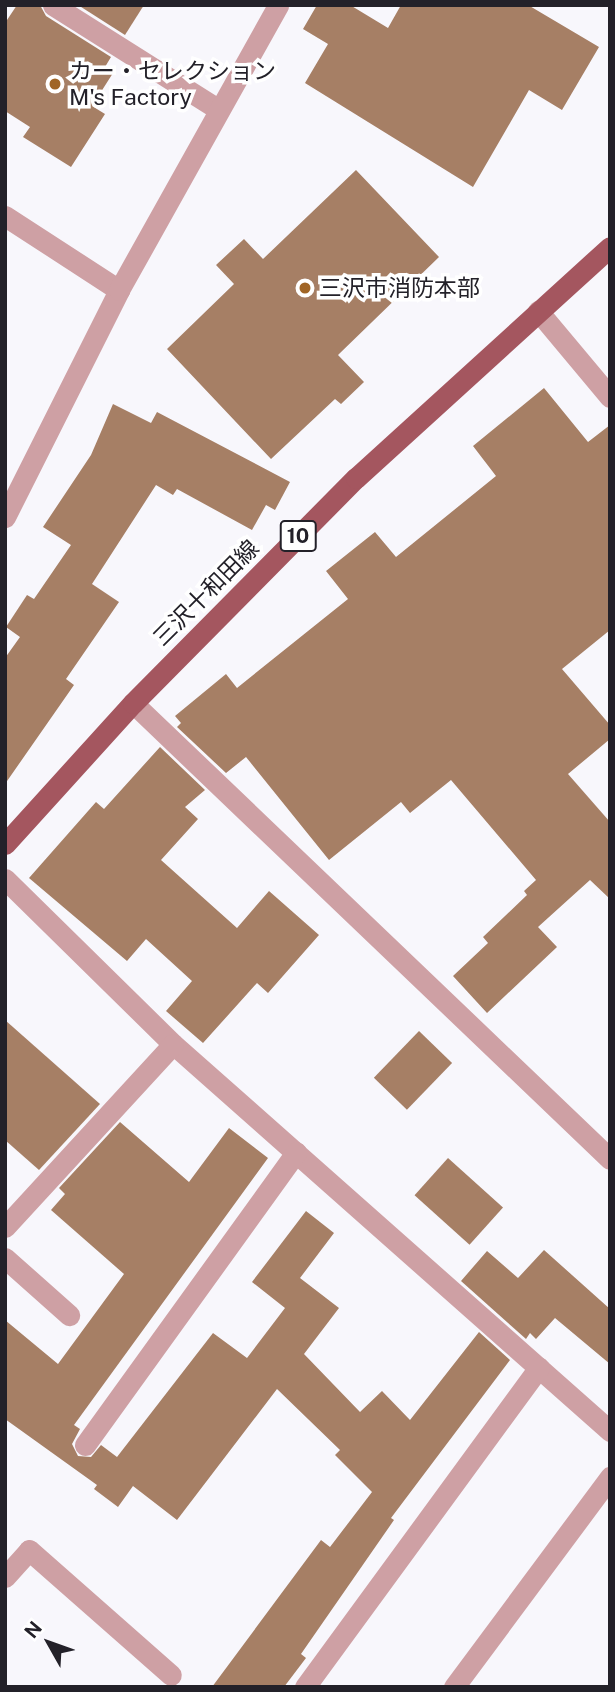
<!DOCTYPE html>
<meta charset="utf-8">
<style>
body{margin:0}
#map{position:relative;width:615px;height:1692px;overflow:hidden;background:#f8f7fc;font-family:"Public Sans","Noto Sans JP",sans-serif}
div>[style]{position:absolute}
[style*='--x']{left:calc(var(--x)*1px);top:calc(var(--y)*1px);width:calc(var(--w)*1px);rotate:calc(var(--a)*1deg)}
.building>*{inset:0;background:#a67f65;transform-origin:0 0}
.minor>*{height:21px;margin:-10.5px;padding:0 10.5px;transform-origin:10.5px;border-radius:10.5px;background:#cea0a4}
.major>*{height:21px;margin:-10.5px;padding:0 10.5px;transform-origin:10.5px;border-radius:10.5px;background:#a4565f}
.dots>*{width:19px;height:19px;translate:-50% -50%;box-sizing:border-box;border:4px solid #fff;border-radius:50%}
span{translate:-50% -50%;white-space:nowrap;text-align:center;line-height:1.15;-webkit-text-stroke:7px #fff;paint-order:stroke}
.shield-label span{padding:2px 5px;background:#fff;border:2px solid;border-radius:5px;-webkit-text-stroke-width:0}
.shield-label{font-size:21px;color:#232129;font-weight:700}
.poi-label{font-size:23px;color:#232129}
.left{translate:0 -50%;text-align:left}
.street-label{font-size:23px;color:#232129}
.frame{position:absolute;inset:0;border:7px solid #232129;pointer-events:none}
.north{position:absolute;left:14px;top:1608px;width:70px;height:70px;-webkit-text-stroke:5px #fff;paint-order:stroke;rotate:310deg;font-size:19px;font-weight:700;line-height:28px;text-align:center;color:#232129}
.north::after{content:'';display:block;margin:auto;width:24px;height:32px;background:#232129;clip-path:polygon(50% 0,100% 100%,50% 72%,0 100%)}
</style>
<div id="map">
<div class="building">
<i style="clip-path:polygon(17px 5px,40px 5px,46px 16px,111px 57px,105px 67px,113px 73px,92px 106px,105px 114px,71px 167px,23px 137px,30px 127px,5px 111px,5px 23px)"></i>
<i style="clip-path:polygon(78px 5px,144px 5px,125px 35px)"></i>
<i style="clip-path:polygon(317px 5px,350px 5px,388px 28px,401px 5px,528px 5px,599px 47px,562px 110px,529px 90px,473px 187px,305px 83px,328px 44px,303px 29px)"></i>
<i style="clip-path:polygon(356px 170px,439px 257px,338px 355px,364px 382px,341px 404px,335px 399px,271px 459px,167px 349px,234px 284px,216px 265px,244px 239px,263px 259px)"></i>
<i style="clip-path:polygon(544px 388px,588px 442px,610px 425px,610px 630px,562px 669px,610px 725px,610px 739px,568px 774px,610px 822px,610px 899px,590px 880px,538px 927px,557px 947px,487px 1013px,453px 976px,488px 943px,483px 937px,527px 895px,524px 891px,536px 880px,451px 780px,410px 813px,401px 802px,329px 860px,246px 757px,226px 773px,177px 727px,181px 723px,175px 716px,226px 674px,237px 688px,348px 599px,326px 571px,375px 532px,396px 557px,496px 476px,473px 446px)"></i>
<i style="clip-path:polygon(113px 404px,151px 423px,157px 412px,290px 482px,275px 510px,266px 505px,252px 530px,177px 489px,173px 495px,156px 485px,92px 584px,119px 602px,66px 679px,74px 685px,5px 784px,5px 658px,20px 637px,6px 627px,27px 595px,34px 599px,71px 545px,43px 527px,91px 455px)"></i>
<i style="clip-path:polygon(160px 747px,205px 790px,185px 807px,198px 819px,161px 860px,237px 928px,269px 891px,319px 935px,268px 993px,257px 983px,203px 1043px,166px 1011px,192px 981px,146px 939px,127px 961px,29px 878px,96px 802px,104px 809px)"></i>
<i style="clip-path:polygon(5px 1020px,100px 1104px,39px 1170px,5px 1140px)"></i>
<i style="left:419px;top:1031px;width:46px;height:65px;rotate:44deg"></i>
<i style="clip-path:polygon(120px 1122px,189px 1182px,229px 1128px,268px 1158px,74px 1425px,80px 1429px,72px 1444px,78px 1456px,91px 1457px,101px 1445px,117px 1457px,213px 1333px,247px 1358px,285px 1308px,252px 1282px,306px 1211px,334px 1233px,300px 1278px,339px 1308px,304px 1354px,360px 1412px,382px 1391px,410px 1420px,479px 1332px,510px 1360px,391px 1518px,394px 1520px,301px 1654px,306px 1658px,284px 1687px,212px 1687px,321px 1540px,330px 1547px,372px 1492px,335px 1455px,340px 1450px,277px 1389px,177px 1520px,133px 1486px,118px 1507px,94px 1489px,97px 1485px,5px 1419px,5px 1320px,58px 1364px,124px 1274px,51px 1210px,65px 1194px,59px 1188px)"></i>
<i style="left:448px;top:1158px;width:74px;height:50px;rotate:42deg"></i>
<i style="clip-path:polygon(544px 1250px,610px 1309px,610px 1364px,555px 1318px,536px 1339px,530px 1333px,526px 1339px,461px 1281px,487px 1251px,518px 1278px)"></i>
</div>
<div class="minor">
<i style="--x:53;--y:5;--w:196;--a:32.3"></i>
<i style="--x:5;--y:216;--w:136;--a:33"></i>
<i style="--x:538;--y:311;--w:112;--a:50.1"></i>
<i style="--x:5;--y:517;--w:254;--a:-63.3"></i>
<i style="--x:119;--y:290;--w:326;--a:-60.8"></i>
<i style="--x:133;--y:703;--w:660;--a:43.71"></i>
<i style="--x:5;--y:879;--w:235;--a:44.5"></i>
<i style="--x:173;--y:1044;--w:584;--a:41.53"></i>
<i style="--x:5;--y:1227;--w:248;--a:-47.4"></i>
<i style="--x:5;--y:1258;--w:86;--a:41.7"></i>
<i style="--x:85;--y:1445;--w:361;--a:-54.2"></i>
<i style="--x:5;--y:1577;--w:36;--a:-48"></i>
<i style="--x:29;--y:1550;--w:189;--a:41.4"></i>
<i style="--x:305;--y:1687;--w:396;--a:-53.8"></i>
<i style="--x:454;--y:1687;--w:262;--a:-53.4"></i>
</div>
<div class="major">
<i style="--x:5;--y:844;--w:190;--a:-47.8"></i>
<i style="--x:133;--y:703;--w:317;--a:-45.3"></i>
<i style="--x:356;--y:478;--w:343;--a:-42.3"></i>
</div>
<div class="dots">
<i style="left:55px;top:84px;background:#a06526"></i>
<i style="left:305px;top:288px;background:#a06526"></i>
</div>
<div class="shield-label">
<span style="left:298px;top:536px">10</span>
</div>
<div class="poi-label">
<span class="left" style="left:69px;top:84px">カー・セレクション<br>M's Factory</span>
<span class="left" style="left:319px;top:288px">三沢市消防本部</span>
</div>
<div class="street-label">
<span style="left:206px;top:593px;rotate:-45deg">三沢十和田線</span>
</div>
<div class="frame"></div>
<div class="north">N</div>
</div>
